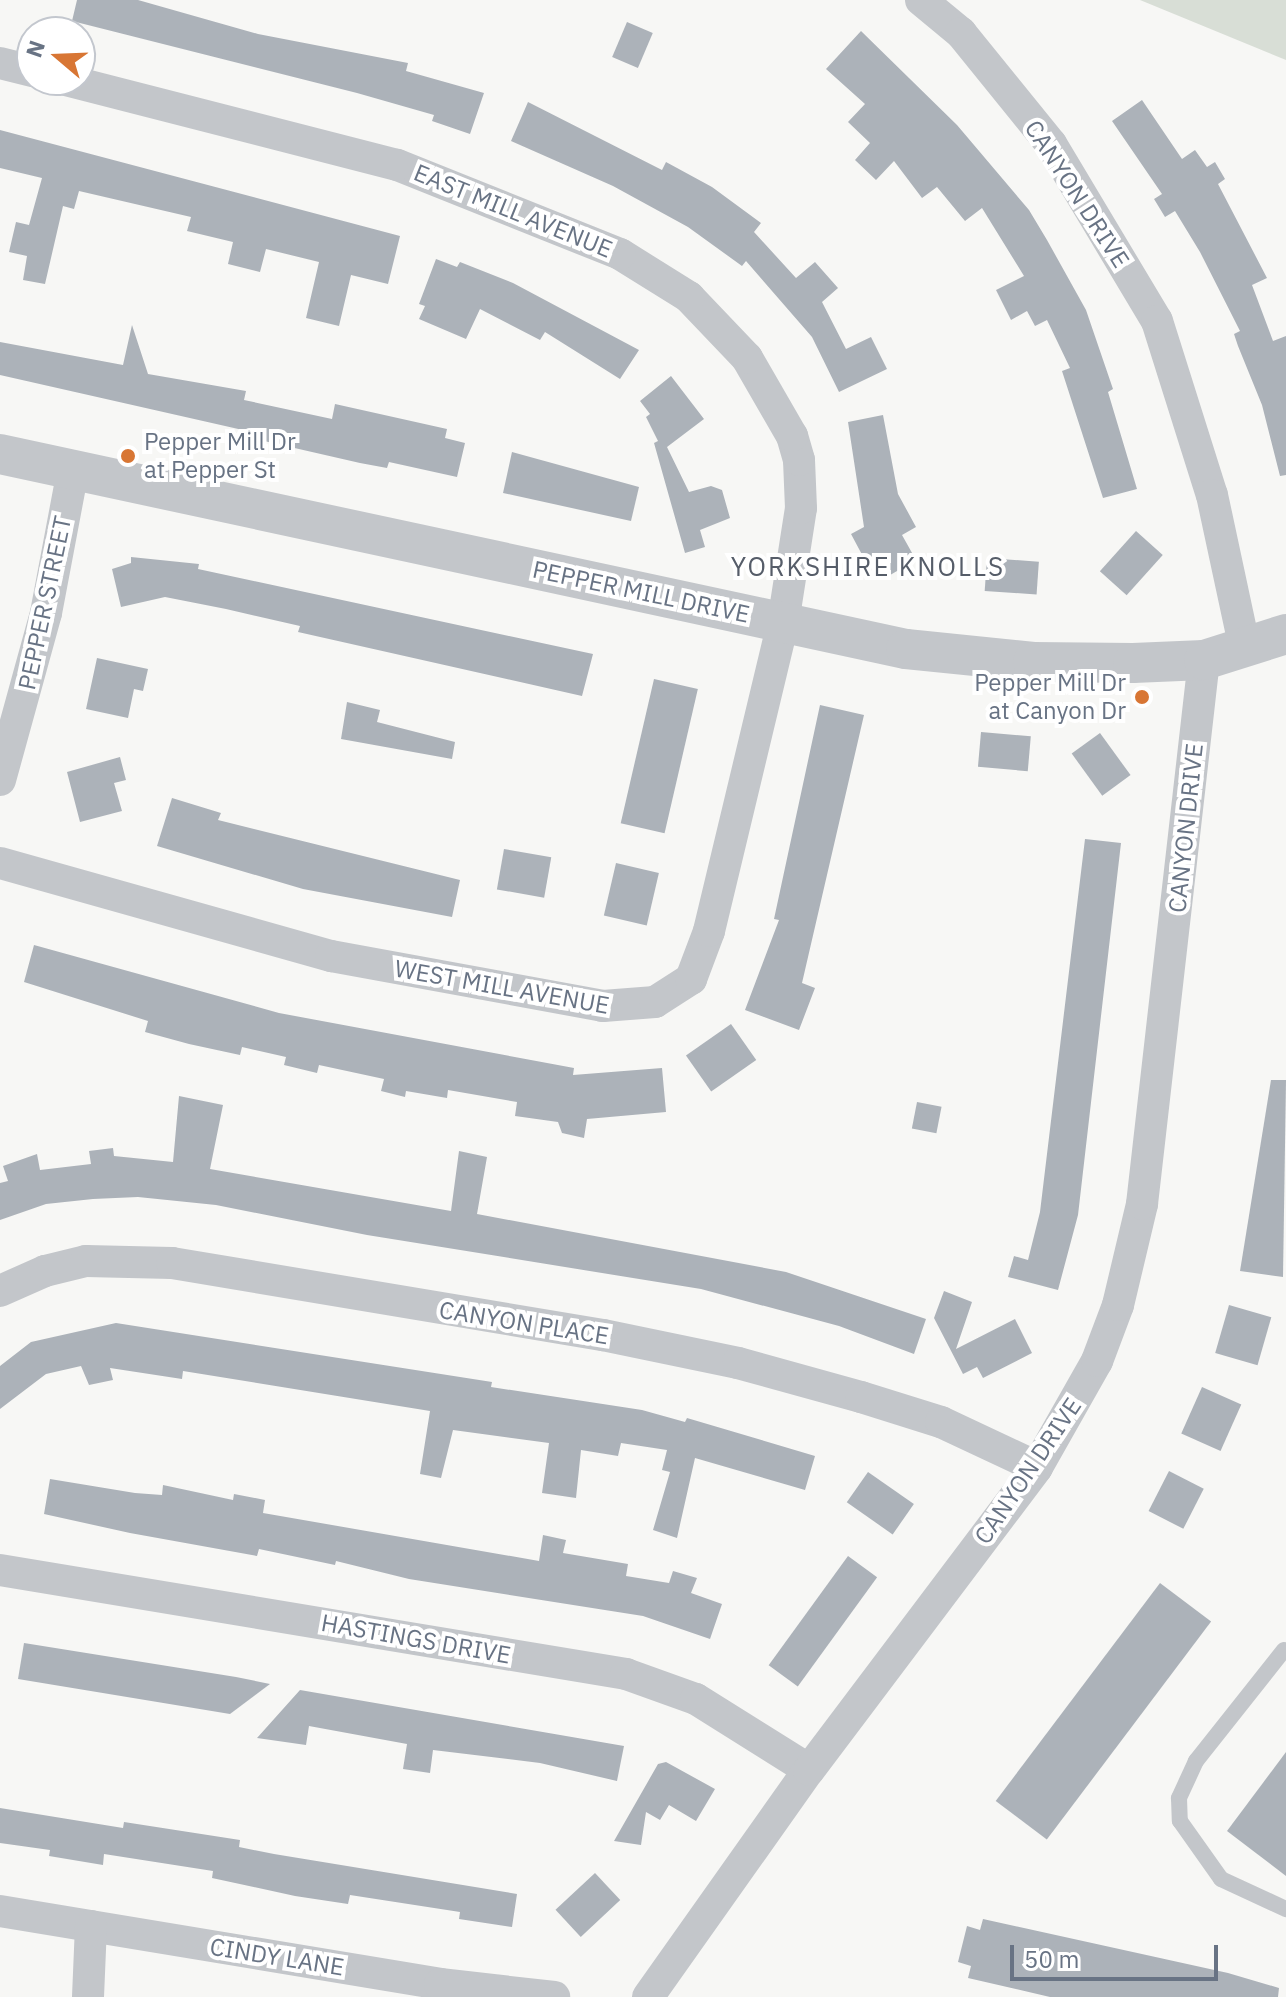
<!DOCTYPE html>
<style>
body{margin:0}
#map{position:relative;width:1286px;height:1997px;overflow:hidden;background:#f7f7f5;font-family:"IBM Plex Sans",sans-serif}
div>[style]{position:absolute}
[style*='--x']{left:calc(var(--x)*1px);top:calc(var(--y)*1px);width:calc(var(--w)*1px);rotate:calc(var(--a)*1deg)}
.green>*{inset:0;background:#d8ded6}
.building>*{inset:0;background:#acb2b9;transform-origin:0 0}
.service>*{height:16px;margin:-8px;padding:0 8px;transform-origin:8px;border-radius:8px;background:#c3c6ca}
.minor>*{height:32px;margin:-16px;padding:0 16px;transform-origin:16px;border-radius:16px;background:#c3c6ca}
.tertiary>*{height:40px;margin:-20px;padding:0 20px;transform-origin:20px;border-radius:20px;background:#c3c6ca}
.dots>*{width:22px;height:22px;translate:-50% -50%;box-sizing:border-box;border:4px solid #fff;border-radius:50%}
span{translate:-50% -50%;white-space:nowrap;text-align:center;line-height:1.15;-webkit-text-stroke:8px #fff;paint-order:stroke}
.street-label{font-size:24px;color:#687384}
.poi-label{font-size:24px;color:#687384}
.left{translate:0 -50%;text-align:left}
.right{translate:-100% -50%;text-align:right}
.neighbourhood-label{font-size:26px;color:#565d69;letter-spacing:2px}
.north{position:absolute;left:16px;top:16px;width:80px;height:80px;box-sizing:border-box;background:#fff;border:2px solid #c3c7ce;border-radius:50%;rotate:289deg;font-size:22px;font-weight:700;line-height:32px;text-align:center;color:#687384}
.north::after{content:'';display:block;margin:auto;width:28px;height:36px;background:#d87634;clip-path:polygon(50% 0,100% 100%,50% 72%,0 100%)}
.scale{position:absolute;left:1010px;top:1945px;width:208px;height:36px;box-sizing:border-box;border:4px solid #687384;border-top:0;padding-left:10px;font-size:24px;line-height:28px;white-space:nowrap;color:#687384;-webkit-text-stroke:6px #fff;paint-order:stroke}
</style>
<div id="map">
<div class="green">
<i style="clip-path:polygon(1140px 0,1286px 0,1286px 60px)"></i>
</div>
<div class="building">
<i style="clip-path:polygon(77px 0,138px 0,258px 34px,408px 63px,406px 71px,484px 93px,470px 134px,432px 121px,434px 115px,357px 93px,72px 21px)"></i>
<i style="left:627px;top:22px;width:28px;height:38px;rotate:23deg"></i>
<i style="clip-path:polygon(861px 31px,957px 125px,1029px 210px,1047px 240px,1086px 310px,1113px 389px,1108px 392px,1137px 489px,1103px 498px,1062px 371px,1070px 368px,1047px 320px,1035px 326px,1027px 311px,1011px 320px,996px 290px,1024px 276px,982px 208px,965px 221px,937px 187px,922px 198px,894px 161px,876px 180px,855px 160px,870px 143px,848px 122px,865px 104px,826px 69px)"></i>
<i style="clip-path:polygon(1142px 100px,1182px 159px,1195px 150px,1207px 167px,1215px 162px,1225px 179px,1218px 184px,1267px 278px,1252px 285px,1273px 341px,1286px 336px,1286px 475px,1280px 476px,1262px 405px,1238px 346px,1234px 334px,1240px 331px,1200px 252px,1175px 211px,1165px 217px,1154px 199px,1162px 194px,1112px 121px)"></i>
<i style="clip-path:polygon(528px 102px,662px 170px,666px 162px,712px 187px,761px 223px,754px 232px,796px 278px,815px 262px,838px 288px,822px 302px,846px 349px,871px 337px,887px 369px,839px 392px,812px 337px,746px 261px,742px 266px,688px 227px,613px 186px,511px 141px)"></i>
<i style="clip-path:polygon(0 130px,400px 236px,388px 284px,351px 275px,339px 326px,306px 318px,319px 262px,266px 249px,260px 272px,228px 264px,233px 242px,187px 231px,191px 217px,79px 191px,74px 209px,63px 206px,45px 284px,23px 280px,27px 256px,9px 252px,16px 222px,29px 225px,42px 178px,0 168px)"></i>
<i style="clip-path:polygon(436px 259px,457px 267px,460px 262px,513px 283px,639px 350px,620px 379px,545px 332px,540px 340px,480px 309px,466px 339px,419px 319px,425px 306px,419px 304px)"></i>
<i style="clip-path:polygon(132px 325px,148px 374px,246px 391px,244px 400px,332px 419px,335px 404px,447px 429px,445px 438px,465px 443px,457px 477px,389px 462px,387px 468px,360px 463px,264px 441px,265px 435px,0 375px,0 342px,123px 365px)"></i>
<i style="clip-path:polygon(671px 376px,704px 419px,667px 447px,689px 492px,711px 486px,722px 490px,730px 518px,700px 530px,705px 547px,685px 553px,654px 443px,658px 441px,646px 417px,650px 414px,640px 401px)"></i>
<i style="clip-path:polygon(883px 415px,898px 494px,916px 527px,902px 535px,916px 560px,885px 578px,875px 560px,867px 564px,851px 534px,864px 527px,848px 422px)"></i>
<i style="clip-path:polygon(512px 452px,639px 487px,631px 521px,503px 493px)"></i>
<i style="left:1136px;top:531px;width:36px;height:54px;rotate:42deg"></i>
<i style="clip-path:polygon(131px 557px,199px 564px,198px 569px,593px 654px,582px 696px,298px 632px,300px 626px,226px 609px,165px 597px,121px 607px,112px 569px,131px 563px)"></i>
<i style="left:987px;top:558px;width:52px;height:33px;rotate:4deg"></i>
<i style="clip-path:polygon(97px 658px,148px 669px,143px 691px,134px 689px,128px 718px,86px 709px)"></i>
<i style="left:654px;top:679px;width:45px;height:148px;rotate:13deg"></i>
<i style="clip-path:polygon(347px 702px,380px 710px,377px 722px,455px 742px,452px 759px,341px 739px)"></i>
<i style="clip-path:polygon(820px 705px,864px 715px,802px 983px,815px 988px,799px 1030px,745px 1010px,779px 920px,774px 919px)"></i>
<i style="left:981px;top:732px;width:50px;height:35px;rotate:5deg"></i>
<i style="left:1100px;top:733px;width:52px;height:35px;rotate:54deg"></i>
<i style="clip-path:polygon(120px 757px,126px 780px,114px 783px,122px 811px,80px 822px,67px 772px)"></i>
<i style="clip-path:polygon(172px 798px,221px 813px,218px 820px,460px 880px,452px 917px,303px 889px,157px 846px)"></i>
<i style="clip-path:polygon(1085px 839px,1121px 843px,1078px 1215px,1058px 1290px,1008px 1277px,1014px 1256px,1028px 1260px,1040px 1212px)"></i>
<i style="left:504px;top:849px;width:48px;height:41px;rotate:10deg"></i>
<i style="left:616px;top:863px;width:44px;height:54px;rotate:13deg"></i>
<i style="clip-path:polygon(34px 945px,279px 1013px,574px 1068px,573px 1075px,662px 1068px,666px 1112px,587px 1119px,584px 1138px,562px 1133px,558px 1122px,515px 1116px,517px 1102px,448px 1090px,447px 1098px,406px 1091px,405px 1097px,381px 1091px,384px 1079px,319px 1065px,317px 1073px,284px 1065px,286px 1057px,242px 1047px,240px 1055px,189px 1044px,145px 1032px,148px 1021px,24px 982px)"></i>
<i style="left:731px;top:1024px;width:44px;height:55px;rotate:55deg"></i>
<i style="clip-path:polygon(1271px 1080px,1286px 1080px,1283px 1277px,1240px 1271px)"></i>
<i style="clip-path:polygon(179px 1096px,223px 1105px,210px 1169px,451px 1211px,459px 1151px,487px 1157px,477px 1214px,786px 1272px,926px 1319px,914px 1354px,839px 1326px,701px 1289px,367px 1235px,216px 1205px,138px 1197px,93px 1199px,46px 1204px,0 1220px,0 1183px,8px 1181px,3px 1166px,37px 1154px,40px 1170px,91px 1164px,89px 1151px,113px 1148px,114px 1156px,173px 1162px)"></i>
<i style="left:917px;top:1102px;width:25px;height:27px;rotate:11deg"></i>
<i style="clip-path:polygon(944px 1291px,972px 1302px,956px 1349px,1015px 1319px,1032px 1353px,983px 1378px,977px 1367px,963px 1374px,934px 1318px)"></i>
<i style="left:1229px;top:1305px;width:44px;height:50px;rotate:16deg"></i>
<i style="clip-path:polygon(116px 1323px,492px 1382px,491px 1387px,642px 1410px,685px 1422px,687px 1418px,815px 1456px,805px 1490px,695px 1458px,677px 1538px,653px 1530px,670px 1472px,662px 1470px,667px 1450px,621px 1443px,618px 1456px,581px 1450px,576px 1498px,542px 1493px,549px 1443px,453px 1430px,441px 1478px,420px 1474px,430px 1411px,183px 1371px,182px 1379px,110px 1368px,113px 1380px,89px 1385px,81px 1366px,46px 1374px,0 1409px,0 1366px,31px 1342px)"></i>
<i style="left:1202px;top:1387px;width:43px;height:51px;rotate:24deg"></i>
<i style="left:1169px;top:1471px;width:39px;height:45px;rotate:27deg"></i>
<i style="left:868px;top:1472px;width:56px;height:37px;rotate:35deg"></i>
<i style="clip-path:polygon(50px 1479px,135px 1493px,162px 1495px,163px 1485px,233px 1500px,234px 1494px,265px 1500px,263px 1513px,539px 1561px,543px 1535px,566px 1540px,563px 1553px,628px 1564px,626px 1576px,669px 1583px,673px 1571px,697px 1578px,691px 1593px,722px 1604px,710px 1639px,643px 1616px,409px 1579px,336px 1561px,335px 1565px,259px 1549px,257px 1556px,130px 1533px,44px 1514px)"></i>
<i style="left:848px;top:1556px;width:36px;height:135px;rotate:36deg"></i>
<i style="left:1160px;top:1583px;width:64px;height:273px;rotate:37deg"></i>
<i style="clip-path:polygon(24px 1643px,236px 1677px,270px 1684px,230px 1714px,18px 1679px)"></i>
<i style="clip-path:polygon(300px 1690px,624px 1746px,617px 1781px,540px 1763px,433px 1750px,430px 1773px,403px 1769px,407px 1744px,309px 1726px,306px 1745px,257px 1738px)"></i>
<i style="clip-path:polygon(1286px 1752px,1286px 1876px,1227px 1831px)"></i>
<i style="clip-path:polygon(666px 1762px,715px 1789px,696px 1821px,669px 1805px,660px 1820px,646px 1812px,641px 1845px,614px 1841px,658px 1764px)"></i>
<i style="clip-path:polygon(0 1808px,123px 1828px,124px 1822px,240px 1840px,239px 1847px,274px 1854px,517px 1894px,512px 1927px,459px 1919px,460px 1912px,350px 1895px,348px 1904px,295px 1896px,212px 1878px,213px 1871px,104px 1854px,103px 1865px,49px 1856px,50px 1850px,0 1843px)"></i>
<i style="left:595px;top:1873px;width:37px;height:54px;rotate:47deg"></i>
<i style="clip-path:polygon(983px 1919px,1228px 1973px,1279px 1988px,1278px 1997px,1050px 1997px,968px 1978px,971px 1966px,958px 1962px,967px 1926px,980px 1930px)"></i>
</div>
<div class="service">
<i style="--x:1284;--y:1650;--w:142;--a:128.4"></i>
<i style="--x:1196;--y:1761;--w:41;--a:114.7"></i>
<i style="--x:1179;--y:1798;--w:23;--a:88"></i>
<i style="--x:1180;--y:1821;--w:71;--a:54.7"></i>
<i style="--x:1221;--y:1879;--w:72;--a:24.8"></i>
</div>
<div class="minor">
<i style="--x:921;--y:0;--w:52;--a:39.5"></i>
<i style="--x:961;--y:33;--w:143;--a:51"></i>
<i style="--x:1051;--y:144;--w:206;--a:59.1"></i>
<i style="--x:1157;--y:321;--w:182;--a:72.5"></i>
<i style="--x:1212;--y:495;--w:157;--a:77.9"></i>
<i style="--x:0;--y:63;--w:33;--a:14"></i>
<i style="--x:0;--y:780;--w:173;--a:-74.6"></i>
<i style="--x:46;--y:613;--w:146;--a:-79.3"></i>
<i style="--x:0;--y:863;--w:344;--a:15.7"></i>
<i style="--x:331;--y:956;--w:277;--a:10.4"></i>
<i style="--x:603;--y:1006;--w:52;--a:-4.4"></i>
<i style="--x:655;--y:1002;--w:43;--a:-32.6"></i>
<i style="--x:691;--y:979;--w:51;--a:-69.4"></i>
<i style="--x:709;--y:931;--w:317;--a:-76.5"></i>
<i style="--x:783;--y:623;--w:116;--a:-81.1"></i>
<i style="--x:801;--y:508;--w:48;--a:-92.4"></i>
<i style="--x:799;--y:460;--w:25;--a:-106"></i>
<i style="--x:792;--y:436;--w:90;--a:-120"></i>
<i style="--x:747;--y:358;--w:84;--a:-133.6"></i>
<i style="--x:689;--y:297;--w:81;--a:-148.1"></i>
<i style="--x:620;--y:254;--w:240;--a:-158.2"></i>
<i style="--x:397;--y:165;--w:341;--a:-165.6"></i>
<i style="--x:0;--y:1291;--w:49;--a:-24"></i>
<i style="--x:45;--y:1271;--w:42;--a:-13.7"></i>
<i style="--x:86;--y:1261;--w:86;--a:1.3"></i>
<i style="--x:172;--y:1263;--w:437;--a:9.5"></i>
<i style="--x:603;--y:1335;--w:138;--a:11.7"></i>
<i style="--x:738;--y:1363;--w:128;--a:15.5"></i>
<i style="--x:861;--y:1397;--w:84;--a:17.4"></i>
<i style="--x:941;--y:1422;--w:106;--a:25.1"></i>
<i style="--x:0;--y:1570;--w:635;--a:9.43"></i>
<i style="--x:626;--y:1674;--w:74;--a:19.7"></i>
<i style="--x:696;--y:1699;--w:133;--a:32.1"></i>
<i style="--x:0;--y:1911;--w:446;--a:9.4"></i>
<i style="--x:440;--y:1984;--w:115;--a:6.5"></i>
<i style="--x:88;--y:1997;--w:71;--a:-87.6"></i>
<i style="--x:648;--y:1997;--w:278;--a:-54.7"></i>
<i style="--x:809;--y:1770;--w:379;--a:-53"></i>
<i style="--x:1037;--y:1467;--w:122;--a:-60.5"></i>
<i style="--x:1097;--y:1361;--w:60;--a:-69.4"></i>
<i style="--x:1118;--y:1305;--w:104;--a:-76.6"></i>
<i style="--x:1142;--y:1204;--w:548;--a:-83.5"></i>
</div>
<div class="tertiary">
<i style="--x:0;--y:454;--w:927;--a:12.15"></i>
<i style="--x:906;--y:649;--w:128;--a:5.8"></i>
<i style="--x:1033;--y:662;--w:100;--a:0.6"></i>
<i style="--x:1133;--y:663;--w:71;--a:-2.4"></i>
<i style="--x:1204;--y:660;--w:86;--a:-17.6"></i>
</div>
<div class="dots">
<i style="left:128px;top:456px;background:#d87634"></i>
<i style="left:1142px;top:697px;background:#d87634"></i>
</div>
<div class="street-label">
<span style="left:1077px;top:194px;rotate:57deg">CANYON DRIVE</span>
<span style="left:513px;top:211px;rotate:22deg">EAST MILL AVENUE</span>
<span style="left:641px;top:592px;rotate:12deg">PEPPER MILL DRIVE</span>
<span style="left:45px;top:603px;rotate:-78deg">PEPPER STREET</span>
<span style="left:1186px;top:828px;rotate:-84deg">CANYON DRIVE</span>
<span style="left:502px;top:987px;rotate:10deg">WEST MILL AVENUE</span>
<span style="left:524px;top:1323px;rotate:9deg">CANYON PLACE</span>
<span style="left:1028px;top:1471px;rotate:-56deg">CANYON DRIVE</span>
<span style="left:416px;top:1639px;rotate:10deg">HASTINGS DRIVE</span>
<span style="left:277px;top:1957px;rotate:9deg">CINDY LANE</span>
</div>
<div class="poi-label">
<span class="left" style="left:144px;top:456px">Pepper Mill Dr<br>at Pepper St</span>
<span class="right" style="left:1126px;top:697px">Pepper Mill Dr<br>at Canyon Dr</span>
</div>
<div class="neighbourhood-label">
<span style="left:868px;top:567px">YORKSHIRE KNOLLS</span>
</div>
<div class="north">N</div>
<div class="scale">50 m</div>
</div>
